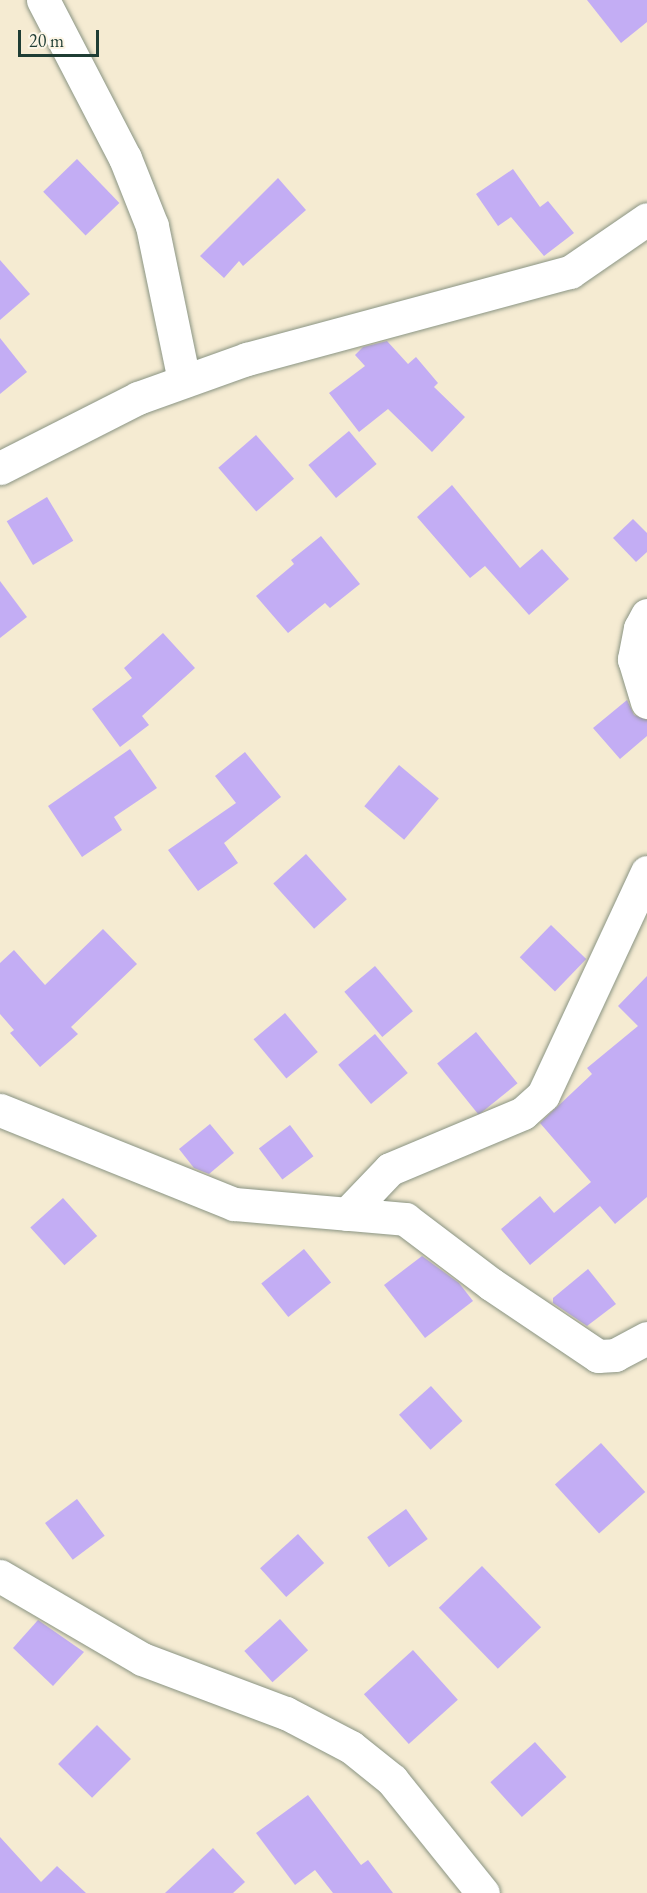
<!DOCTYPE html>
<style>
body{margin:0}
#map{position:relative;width:647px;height:1893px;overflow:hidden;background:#f5ebd2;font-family:"EB Garamond",serif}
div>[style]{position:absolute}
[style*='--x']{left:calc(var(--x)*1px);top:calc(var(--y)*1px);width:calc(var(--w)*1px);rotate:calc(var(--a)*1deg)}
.building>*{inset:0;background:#c3adf4;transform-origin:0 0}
.roads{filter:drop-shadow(0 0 2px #8a9483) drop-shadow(0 0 2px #8a9483)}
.minor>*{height:33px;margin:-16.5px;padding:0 16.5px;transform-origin:16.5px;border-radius:16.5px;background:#fff}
span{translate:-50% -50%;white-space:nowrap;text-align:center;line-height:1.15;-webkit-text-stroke:6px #fcf5e5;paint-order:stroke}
.scale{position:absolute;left:18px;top:30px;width:81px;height:27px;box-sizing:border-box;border:3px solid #1f3d34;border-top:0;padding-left:8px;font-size:18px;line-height:21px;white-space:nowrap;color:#1f3d34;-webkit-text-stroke:4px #fcf5e5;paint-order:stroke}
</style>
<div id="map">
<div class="building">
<i style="clip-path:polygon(587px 0,647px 0,647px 22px,621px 43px)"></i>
<i style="left:77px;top:159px;width:61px;height:47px;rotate:46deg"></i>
<i style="clip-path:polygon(513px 169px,540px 207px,548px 201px,574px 233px,544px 256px,511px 217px,498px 226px,476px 194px)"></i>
<i style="clip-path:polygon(278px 178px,306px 210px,243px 266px,239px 261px,224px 278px,200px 256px)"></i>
<i style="clip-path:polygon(0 260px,30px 294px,0 320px)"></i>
<i style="clip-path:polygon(0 338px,27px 372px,0 394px)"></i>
<i style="clip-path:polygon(387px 341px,408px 364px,416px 357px,438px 383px,434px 387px,465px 417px,432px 452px,388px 409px,359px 432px,329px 393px,365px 366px,355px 355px,363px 347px)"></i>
<i style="left:349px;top:431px;width:43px;height:53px;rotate:50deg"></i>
<i style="left:256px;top:435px;width:58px;height:50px;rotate:49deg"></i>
<i style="clip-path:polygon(452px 485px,520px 568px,542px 549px,569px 579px,529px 615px,485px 566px,470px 578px,417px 517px)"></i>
<i style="left:47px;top:497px;width:51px;height:47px;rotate:59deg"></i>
<i style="clip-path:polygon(633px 519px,647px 533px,647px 552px,636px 562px,613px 538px)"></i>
<i style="clip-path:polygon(321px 536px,360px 584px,330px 608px,325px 603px,288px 633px,256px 596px,294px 564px,291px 560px)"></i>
<i style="clip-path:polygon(0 581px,27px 617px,0 638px)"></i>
<i style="clip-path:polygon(163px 633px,195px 668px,142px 716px,149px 725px,120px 747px,92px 709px,132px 678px,124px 668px)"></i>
<i style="clip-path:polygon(627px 700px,634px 715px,647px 720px,647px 736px,620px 759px,593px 728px)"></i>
<i style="clip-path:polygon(130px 749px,157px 788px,114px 817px,122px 830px,82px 857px,48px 806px)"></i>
<i style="clip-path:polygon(245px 752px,281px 797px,224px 843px,238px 863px,198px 891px,168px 850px,236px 803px,215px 776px)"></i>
<i style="left:399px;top:765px;width:52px;height:54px;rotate:40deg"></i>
<i style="left:306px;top:854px;width:61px;height:44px;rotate:48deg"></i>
<i style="left:551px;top:925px;width:49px;height:45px;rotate:44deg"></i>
<i style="clip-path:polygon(103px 929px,137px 964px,71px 1027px,78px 1034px,40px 1067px,10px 1033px,14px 1030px,0 1014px,0 963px,14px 950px,45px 985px)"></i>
<i style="left:375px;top:966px;width:59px;height:40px;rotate:50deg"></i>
<i style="clip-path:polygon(647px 976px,647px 1197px,615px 1224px,600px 1206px,530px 1265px,501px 1229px,540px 1196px,554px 1213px,591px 1182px,540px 1123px,592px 1074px,587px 1068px,638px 1026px,618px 1006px)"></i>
<i style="left:285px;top:1013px;width:51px;height:41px;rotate:50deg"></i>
<i style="left:476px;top:1032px;width:66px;height:50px;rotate:51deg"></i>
<i style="left:375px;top:1034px;width:51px;height:48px;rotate:50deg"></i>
<i style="clip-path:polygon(210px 1124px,234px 1153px,209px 1174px,194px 1168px,179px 1149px)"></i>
<i style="left:290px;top:1125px;width:39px;height:39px;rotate:53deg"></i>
<i style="left:63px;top:1198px;width:51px;height:44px;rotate:48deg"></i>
<i style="left:304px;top:1249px;width:43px;height:55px;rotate:51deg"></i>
<i style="clip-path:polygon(422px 1256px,459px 1283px,473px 1301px,425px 1338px,384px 1285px)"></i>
<i style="clip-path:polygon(588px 1269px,616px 1304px,587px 1326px,553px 1303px,553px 1298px)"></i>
<i style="left:431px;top:1386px;width:47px;height:43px;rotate:48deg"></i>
<i style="left:601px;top:1443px;width:66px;height:62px;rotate:48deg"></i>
<i style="left:77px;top:1499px;width:46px;height:40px;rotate:53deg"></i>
<i style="left:406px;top:1509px;width:37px;height:48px;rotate:54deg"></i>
<i style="left:298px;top:1534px;width:39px;height:51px;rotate:48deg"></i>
<i style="left:482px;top:1566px;width:85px;height:60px;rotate:46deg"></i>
<i style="left:280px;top:1619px;width:42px;height:48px;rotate:48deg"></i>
<i style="clip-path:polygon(38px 1620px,84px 1652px,53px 1686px,13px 1648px)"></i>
<i style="left:413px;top:1650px;width:67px;height:66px;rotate:48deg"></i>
<i style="left:97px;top:1725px;width:48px;height:55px;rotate:45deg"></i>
<i style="left:535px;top:1742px;width:47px;height:60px;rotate:48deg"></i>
<i style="clip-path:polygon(308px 1795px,361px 1865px,368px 1860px,393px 1893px,333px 1893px,315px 1870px,295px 1885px,256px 1833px)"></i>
<i style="clip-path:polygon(0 1837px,41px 1882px,57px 1866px,86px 1893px,0 1893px)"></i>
<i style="clip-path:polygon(213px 1848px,245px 1882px,233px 1893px,165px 1893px)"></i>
</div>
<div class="roads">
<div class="minor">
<i style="--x:43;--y:0;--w:178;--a:62.6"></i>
<i style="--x:125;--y:158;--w:73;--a:68.3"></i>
<i style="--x:152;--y:226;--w:158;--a:78.3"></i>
<i style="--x:0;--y:468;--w:155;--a:-26.9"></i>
<i style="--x:138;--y:398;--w:116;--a:-19.7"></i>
<i style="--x:247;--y:359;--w:335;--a:-15.1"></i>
<i style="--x:570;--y:272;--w:93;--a:-34.5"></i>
<i style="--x:647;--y:615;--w:15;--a:118"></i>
<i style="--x:640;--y:628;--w:32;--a:101"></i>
<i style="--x:634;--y:659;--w:45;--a:73.2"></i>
<i style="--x:0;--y:1110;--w:252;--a:21.9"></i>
<i style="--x:234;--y:1204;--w:172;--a:5"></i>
<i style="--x:405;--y:1219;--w:108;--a:37.1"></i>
<i style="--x:491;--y:1284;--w:129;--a:33.9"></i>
<i style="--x:598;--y:1356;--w:17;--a:-3"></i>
<i style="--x:615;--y:1355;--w:36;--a:-28"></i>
<i style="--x:347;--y:1214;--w:62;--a:-46.3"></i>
<i style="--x:390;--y:1169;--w:144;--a:-22.8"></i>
<i style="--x:523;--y:1113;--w:27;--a:-42"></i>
<i style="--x:543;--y:1095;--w:246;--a:-65"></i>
<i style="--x:0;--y:1576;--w:164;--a:30.3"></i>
<i style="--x:142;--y:1659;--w:154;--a:20.6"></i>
<i style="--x:286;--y:1713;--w:73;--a:27.6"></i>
<i style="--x:351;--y:1747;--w:53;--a:38.8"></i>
<i style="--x:392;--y:1780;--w:145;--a:51.2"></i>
</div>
</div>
<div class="scale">20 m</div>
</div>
